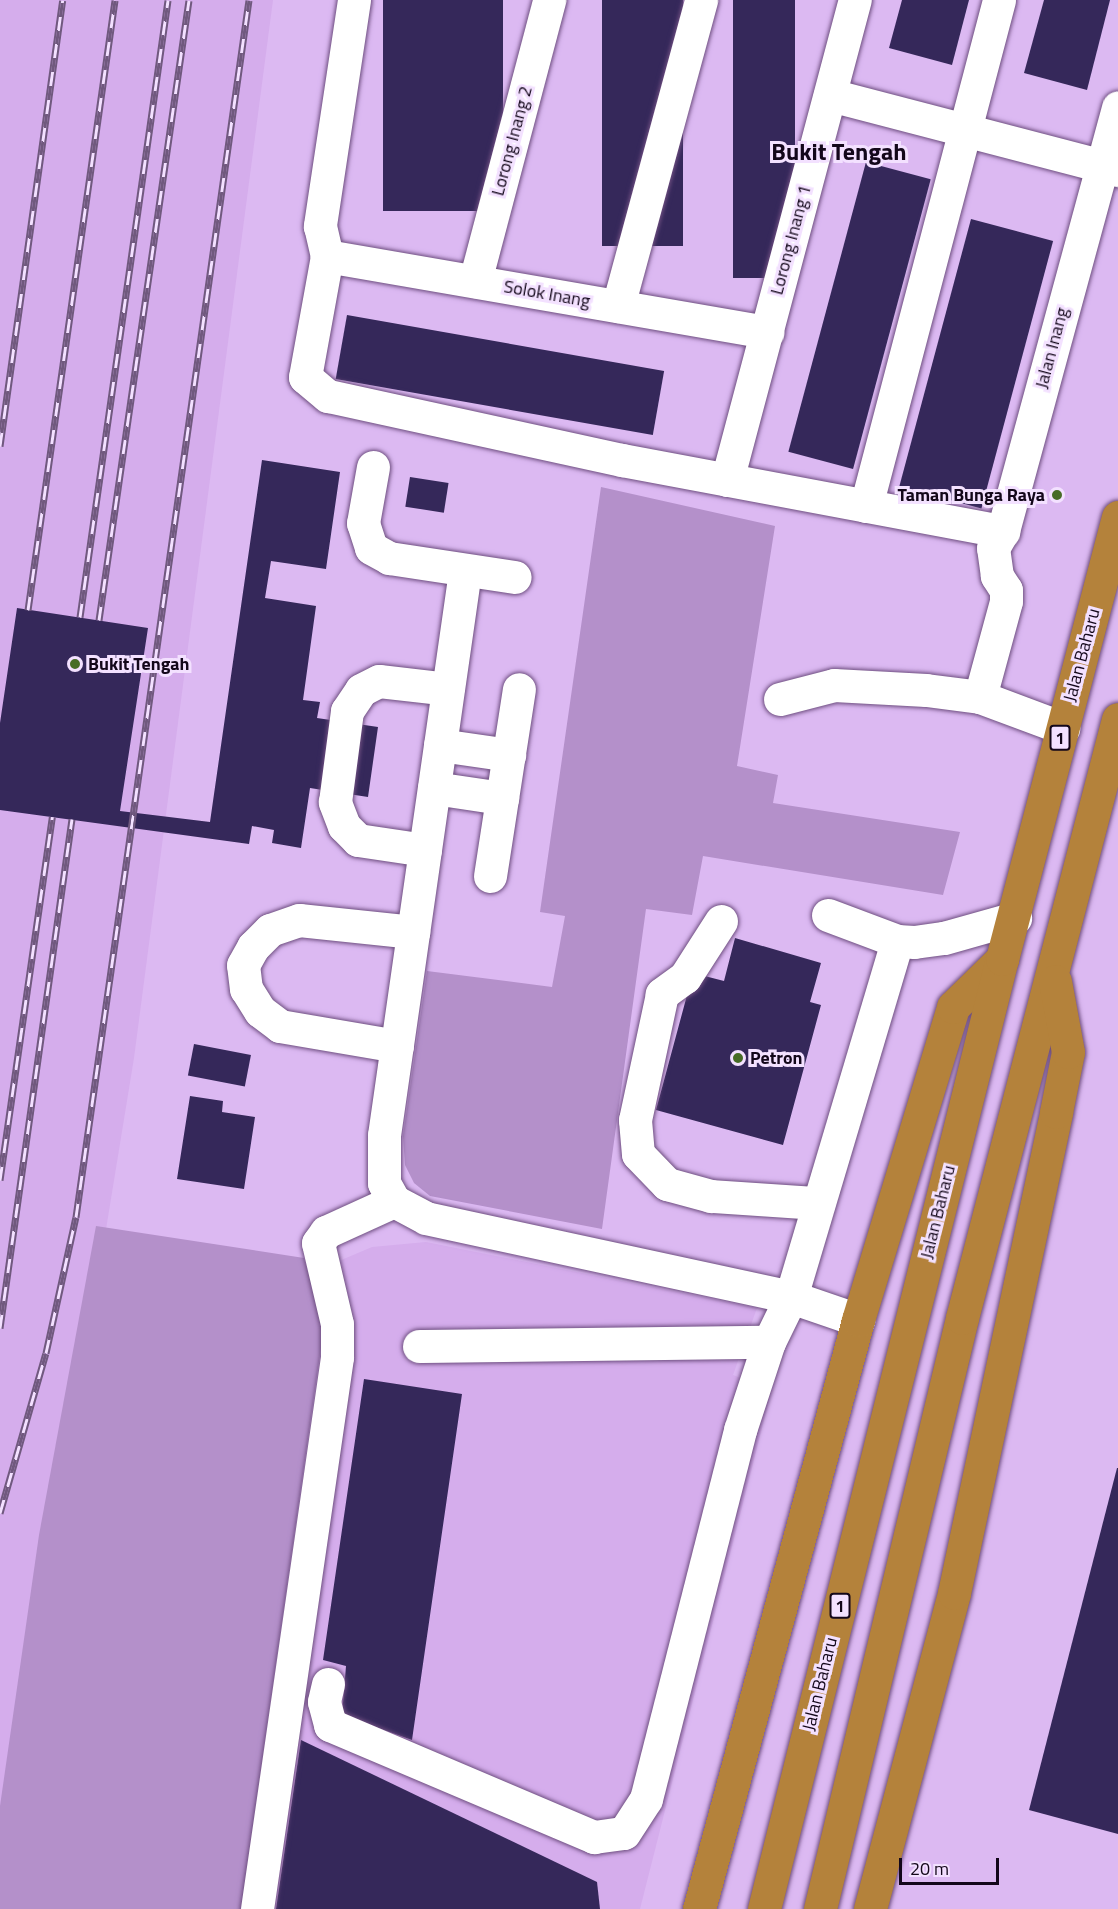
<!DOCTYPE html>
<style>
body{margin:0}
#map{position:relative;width:1118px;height:1909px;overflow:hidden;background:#dcb9f2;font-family:"Titillium Web",sans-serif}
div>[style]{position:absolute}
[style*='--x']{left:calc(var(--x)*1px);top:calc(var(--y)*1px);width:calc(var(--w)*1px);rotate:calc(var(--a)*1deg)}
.built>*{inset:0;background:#d5adec}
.green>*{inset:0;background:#b490ca}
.building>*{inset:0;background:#35285a;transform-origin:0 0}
.roads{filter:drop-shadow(0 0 2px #6e4e80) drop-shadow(0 0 2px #6e4e80)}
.minor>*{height:33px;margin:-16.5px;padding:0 16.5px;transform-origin:16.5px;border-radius:16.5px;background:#fff}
.highway>*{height:33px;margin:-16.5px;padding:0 16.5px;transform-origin:16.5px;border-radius:16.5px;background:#b4823b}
.rail>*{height:7px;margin-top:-3.5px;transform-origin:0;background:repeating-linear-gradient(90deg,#f3e1ff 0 14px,#70597e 0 28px);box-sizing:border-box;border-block:2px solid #70597e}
.dots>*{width:16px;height:16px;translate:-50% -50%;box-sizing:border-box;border:3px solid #f3e1ff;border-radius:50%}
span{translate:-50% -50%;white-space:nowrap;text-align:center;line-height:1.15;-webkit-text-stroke:6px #f3e1ff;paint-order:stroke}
.shield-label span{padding:2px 4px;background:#f3e1ff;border:2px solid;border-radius:4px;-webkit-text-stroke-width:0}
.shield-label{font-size:16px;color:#13071a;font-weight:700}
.street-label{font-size:18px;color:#13071a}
.poi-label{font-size:18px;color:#13071a;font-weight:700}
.right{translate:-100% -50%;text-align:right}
.left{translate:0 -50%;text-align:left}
.district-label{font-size:24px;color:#13071a;font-weight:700}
.scale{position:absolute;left:899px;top:1858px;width:100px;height:27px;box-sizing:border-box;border:3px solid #13071a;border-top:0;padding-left:8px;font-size:18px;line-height:21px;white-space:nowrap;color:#13071a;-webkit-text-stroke:4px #f3e1ff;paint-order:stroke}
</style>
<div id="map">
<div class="built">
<i style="clip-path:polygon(0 0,273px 0,134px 1058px,0 1878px)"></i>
<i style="clip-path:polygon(426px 1242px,757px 1308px,733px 1375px,772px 1389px,640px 1909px,270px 1909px,339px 1261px,372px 1247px)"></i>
</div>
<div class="green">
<i style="clip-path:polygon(601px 487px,775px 526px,737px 766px,778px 775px,773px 803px,960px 832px,943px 895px,703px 856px,692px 915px,646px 909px,602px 1229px,430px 1196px,414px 1183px,405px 1165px,403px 1136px,427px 971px,552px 987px,565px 916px,540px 912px)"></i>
<i style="clip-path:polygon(96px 1226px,304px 1258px,324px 1326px,241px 1909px,0 1909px,0 1806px,39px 1535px)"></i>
</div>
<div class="building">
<i style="left:383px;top:0;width:120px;height:211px"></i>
<i style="left:602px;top:0;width:81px;height:246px"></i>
<i style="left:733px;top:0;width:62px;height:278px"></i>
<i style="clip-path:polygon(902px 0,969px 0,952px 65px,889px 48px)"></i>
<i style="clip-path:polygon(1044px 0,1110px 0,1087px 90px,1024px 73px)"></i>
<i style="left:866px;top:162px;width:67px;height:300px;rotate:15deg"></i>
<i style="left:971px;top:219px;width:85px;height:277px;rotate:15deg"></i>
<i style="left:347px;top:315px;width:322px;height:65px;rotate:10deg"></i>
<i style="clip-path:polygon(262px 460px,340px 472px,326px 569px,271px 561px,265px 598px,316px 606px,303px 700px,320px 702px,317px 718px,378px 727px,368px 797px,310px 788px,301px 848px,272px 843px,274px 830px,252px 826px,249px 844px,0 810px,0 723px,17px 608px,148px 628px,120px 811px,210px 822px)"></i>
<i style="left:410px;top:477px;width:39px;height:30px;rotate:9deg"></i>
<i style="clip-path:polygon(735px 938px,821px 963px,810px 1002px,821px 1005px,783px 1145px,656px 1110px,693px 973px,724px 981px)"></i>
<i style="left:194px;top:1044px;width:58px;height:32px;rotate:11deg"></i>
<i style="clip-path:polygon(190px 1096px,223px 1101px,222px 1112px,255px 1117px,244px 1189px,177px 1179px)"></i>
<i style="clip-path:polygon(364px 1379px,462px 1394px,412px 1740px,342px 1715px,346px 1666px,323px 1660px)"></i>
<i style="clip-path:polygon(1117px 1468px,1118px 1468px,1118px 1834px,1029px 1810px)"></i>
<i style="clip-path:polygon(301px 1740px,597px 1882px,600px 1909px,276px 1909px)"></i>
</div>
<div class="roads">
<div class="minor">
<i style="--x:354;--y:0;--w:229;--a:98.6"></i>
<i style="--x:320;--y:226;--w:31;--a:77"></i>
<i style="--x:327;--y:256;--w:123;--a:100.3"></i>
<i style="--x:305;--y:377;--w:30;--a:40"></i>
<i style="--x:328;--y:396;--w:301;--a:12.3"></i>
<i style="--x:622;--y:460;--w:388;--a:10.6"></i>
<i style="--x:830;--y:95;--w:298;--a:14.6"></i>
<i style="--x:327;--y:256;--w:447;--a:9.8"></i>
<i style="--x:475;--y:281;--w:291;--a:-75.2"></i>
<i style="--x:618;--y:306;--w:317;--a:-74.8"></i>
<i style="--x:373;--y:467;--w:57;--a:100.1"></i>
<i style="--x:363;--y:523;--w:26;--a:72"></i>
<i style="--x:371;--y:548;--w:21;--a:29"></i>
<i style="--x:389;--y:558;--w:127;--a:8.6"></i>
<i style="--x:727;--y:480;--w:497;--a:-75.1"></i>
<i style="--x:866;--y:506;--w:523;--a:-75.27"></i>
<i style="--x:465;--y:571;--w:570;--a:98.17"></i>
<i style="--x:384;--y:1135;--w:48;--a:90"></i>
<i style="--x:384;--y:1183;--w:21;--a:61"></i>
<i style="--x:394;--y:1201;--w:36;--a:28"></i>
<i style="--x:426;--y:1218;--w:373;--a:12.2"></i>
<i style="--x:791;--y:1297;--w:71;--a:18.9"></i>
<i style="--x:980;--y:697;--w:99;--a:-74.8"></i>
<i style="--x:1006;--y:601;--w:11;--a:-90"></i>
<i style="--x:1006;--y:590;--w:17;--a:-123"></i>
<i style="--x:997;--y:576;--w:28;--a:-98"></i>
<i style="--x:993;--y:548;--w:20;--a:-60"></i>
<i style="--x:1003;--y:531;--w:439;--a:-74.8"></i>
<i style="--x:780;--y:699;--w:56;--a:-14.5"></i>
<i style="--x:834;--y:685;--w:92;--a:3.1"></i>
<i style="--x:926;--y:690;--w:54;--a:7.4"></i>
<i style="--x:980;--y:697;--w:89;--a:20.5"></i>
<i style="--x:440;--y:745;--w:70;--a:8.2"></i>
<i style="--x:434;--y:788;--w:69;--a:8.4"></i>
<i style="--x:425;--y:850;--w:68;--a:-171.5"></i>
<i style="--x:358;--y:840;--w:20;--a:-135"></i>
<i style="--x:344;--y:826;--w:26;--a:-111"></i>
<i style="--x:335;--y:802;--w:92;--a:-82.5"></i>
<i style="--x:347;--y:711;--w:25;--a:-56"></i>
<i style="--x:361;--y:690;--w:20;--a:-27"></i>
<i style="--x:379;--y:681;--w:69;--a:6.6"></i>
<i style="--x:490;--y:876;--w:189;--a:-81.2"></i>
<i style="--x:828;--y:915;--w:74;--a:20.6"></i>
<i style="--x:897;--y:941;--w:17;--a:3"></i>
<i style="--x:914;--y:942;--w:30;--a:-8"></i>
<i style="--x:944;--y:938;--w:74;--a:-15.7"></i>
<i style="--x:721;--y:921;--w:67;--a:122.7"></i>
<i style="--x:685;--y:977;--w:29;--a:144"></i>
<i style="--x:662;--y:994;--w:129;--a:102.1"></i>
<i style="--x:635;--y:1120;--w:34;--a:85"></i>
<i style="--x:638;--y:1154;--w:42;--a:46"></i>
<i style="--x:667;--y:1184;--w:46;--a:15.3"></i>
<i style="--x:711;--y:1196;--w:106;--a:3.8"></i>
<i style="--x:397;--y:1046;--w:119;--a:-170.3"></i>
<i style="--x:280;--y:1026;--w:25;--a:-143"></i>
<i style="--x:260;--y:1011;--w:26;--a:-122"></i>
<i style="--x:246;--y:989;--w:24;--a:-97"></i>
<i style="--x:243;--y:965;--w:21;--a:-61"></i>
<i style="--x:253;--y:947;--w:24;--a:-45"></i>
<i style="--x:270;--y:930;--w:31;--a:-19"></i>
<i style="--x:299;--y:920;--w:115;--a:6"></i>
<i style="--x:419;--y:1346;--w:350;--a:-0.7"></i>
<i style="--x:328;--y:1684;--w:18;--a:103"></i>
<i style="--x:324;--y:1702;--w:24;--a:75"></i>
<i style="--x:330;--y:1725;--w:287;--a:23"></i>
<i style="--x:594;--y:1837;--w:30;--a:-8"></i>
<i style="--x:624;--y:1833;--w:40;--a:-57.1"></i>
<i style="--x:646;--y:1799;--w:381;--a:-75.7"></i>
<i style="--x:740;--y:1430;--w:93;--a:-71.8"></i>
<i style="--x:769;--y:1342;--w:50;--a:-63.9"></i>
<i style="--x:791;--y:1297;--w:371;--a:-73.4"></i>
<i style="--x:257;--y:1909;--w:558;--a:-81.75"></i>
<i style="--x:337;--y:1357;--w:33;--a:-90"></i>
<i style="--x:337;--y:1324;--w:83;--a:-103.2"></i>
<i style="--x:318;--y:1243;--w:14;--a:-54"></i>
<i style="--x:326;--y:1232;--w:75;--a:-24.5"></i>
</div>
<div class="highway">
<i style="--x:699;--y:1909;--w:610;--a:-74.89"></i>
<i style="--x:858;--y:1320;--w:327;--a:-73.1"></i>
<i style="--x:953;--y:1007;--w:69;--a:-44.4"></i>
<i style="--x:764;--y:1909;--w:979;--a:-75.94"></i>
<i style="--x:1002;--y:959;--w:457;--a:-75.3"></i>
<i style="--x:820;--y:1909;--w:608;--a:-76.49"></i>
<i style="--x:962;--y:1318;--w:619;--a:-75.4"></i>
<i style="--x:870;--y:1909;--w:327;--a:-75.1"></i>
<i style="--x:954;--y:1593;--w:492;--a:-78"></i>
<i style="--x:1056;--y:1112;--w:61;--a:-78.7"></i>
<i style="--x:1068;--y:1052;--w:72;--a:-100.4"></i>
</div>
</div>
<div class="rail">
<i style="--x:0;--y:446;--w:450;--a:-82"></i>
<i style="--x:28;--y:610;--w:616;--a:-81.88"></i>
<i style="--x:80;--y:617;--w:623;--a:-81.88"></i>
<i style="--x:99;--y:620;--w:626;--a:-81.74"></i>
<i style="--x:0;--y:1180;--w:367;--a:-81.8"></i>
<i style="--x:0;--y:1328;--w:514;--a:-81.95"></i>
<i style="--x:0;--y:1513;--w:166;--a:-74"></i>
<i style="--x:46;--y:1353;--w:139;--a:-77.6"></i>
<i style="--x:76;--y:1217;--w:1229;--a:-81.91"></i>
</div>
<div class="dots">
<i style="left:1057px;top:495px;background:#476c26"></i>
<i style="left:75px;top:664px;background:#476c26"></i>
<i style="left:738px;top:1058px;background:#476c26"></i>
</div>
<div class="shield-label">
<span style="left:1060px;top:738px">1</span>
<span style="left:840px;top:1606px">1</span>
</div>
<div class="street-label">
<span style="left:512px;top:141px;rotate:-75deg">Lorong Inang 2</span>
<span style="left:791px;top:240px;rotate:-75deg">Lorong Inang 1</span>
<span style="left:547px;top:294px;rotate:10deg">Solok Inang</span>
<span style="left:1052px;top:348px;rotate:-75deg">Jalan Inang</span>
<span style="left:1082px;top:655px;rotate:-75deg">Jalan Baharu</span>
<span style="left:938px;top:1212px;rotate:-76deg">Jalan Baharu</span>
<span style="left:820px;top:1684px;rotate:-76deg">Jalan Baharu</span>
</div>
<div class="poi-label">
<span class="right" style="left:1045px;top:495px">Taman Bunga Raya</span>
<span class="left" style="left:88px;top:664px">Bukit Tengah</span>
<span class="left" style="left:750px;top:1058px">Petron</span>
</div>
<div class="district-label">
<span style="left:839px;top:152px">Bukit Tengah</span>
</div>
<div class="scale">20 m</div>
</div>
